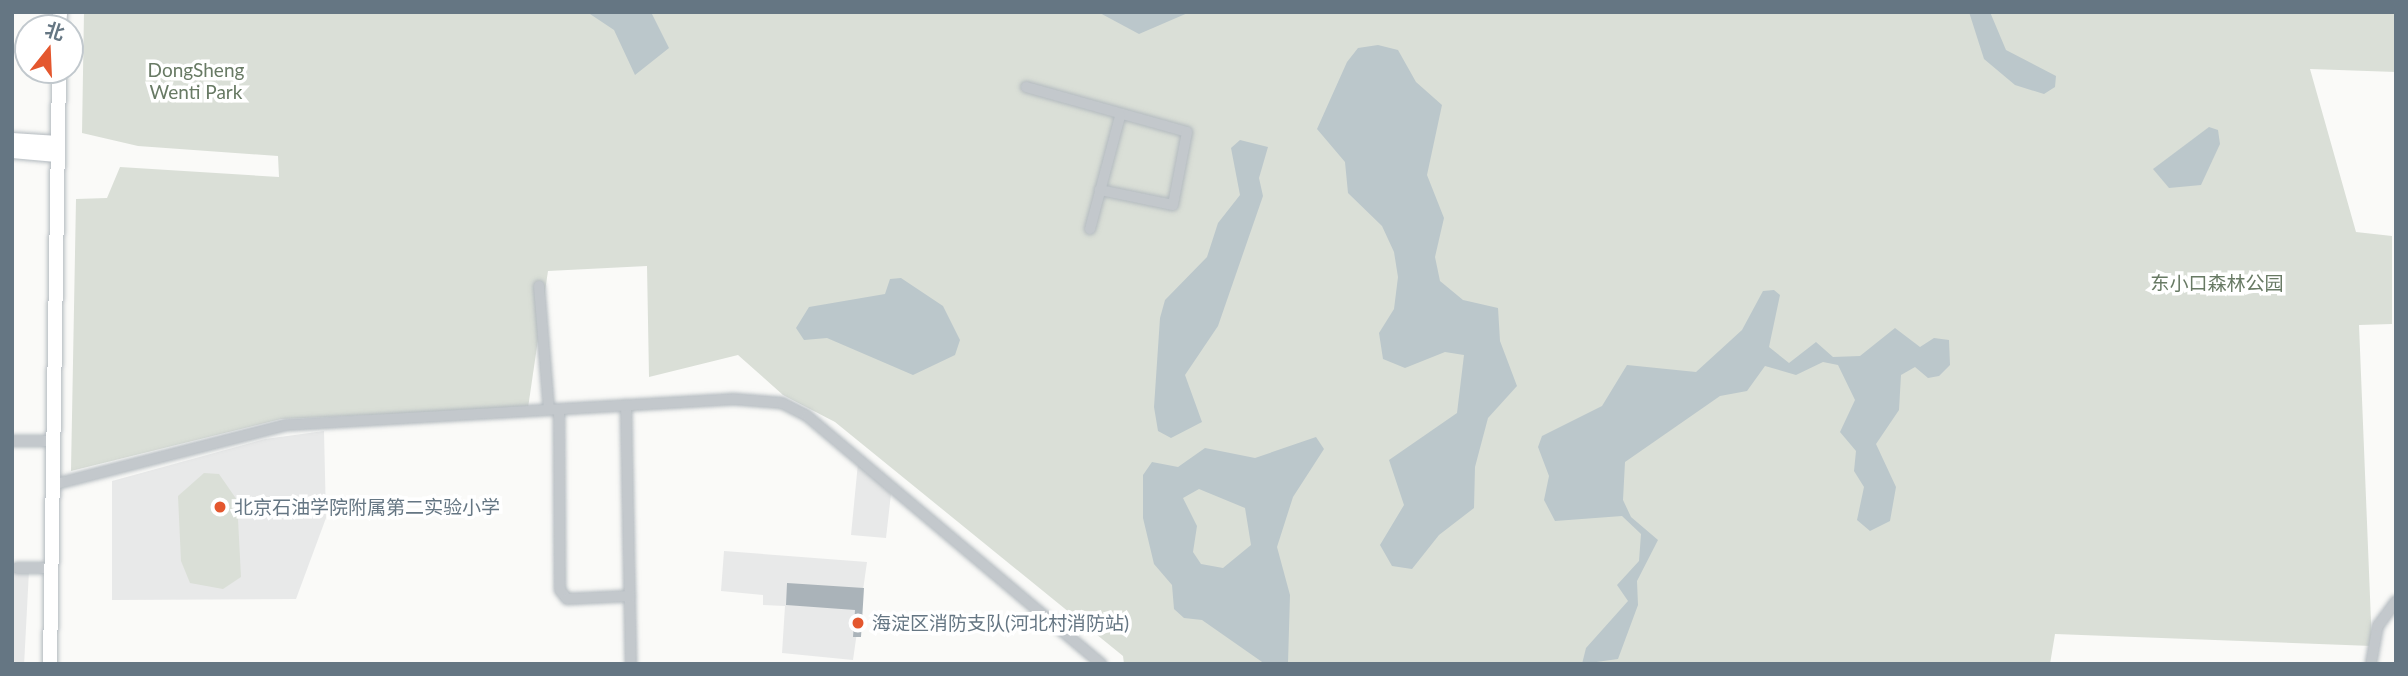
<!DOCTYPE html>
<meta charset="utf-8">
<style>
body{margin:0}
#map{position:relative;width:2408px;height:676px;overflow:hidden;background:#fafaf8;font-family:Lato,"Noto Sans SC",sans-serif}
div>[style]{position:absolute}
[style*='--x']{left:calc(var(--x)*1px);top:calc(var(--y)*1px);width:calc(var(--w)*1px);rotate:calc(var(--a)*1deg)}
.built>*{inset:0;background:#e8e9e9;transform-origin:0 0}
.green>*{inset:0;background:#dadfd7}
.water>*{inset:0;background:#bbc7cb}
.building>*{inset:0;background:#aab3b9}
.roads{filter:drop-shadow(0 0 2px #b3babf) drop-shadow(0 0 2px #b3babf)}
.street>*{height:10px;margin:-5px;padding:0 5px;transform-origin:5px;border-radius:5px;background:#c3c8cc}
.secondary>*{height:14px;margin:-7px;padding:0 7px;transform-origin:7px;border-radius:7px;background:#fff}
.dots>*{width:19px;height:19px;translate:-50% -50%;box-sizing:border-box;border:4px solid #fff;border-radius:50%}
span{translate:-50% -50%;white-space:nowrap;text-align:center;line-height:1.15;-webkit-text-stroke:7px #fff;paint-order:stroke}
.park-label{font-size:19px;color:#687a64}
.poi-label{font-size:19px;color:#657683}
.left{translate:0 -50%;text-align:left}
.frame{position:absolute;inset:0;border:14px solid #657683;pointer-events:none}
.north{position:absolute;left:14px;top:14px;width:70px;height:70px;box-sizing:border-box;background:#fff;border:2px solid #c1c8cd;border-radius:50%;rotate:18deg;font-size:19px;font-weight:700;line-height:28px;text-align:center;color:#657683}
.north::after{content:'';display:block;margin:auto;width:24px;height:32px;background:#e4572e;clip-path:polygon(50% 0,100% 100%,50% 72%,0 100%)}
</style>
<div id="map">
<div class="built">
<i style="clip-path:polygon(324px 431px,326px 518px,296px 599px,112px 600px,112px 481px,265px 439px)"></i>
<i style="clip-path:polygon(858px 463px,891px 494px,886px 538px,851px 535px)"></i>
<i style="clip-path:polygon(724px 551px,867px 562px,853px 660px,782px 653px,785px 606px,763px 605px,763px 595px,721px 591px)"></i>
<i style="left:12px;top:570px;width:17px;height:94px;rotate:3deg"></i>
</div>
<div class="green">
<i style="clip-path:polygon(84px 12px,2396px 12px,2396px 72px,2310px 69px,2356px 232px,2392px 236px,2392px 324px,2359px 325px,2372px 646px,2055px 634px,2050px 664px,1124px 664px,1123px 656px,835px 422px,783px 395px,738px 355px,649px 377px,647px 266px,548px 271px,528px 408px,281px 419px,71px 471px,76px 199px,107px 198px,120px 167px,279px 177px,278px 156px,138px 146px,82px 133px)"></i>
<i style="clip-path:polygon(204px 473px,219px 474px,237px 500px,241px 577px,223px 589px,190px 583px,181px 561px,178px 496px)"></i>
</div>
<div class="water">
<i style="clip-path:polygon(587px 12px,651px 12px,669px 48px,635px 75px,614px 30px)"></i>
<i style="clip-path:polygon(1098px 12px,1190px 12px,1139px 34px)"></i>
<i style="clip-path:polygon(1969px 12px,1990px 12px,2006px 50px,2056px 76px,2055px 87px,2044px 94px,2015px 85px,1984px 59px)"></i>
<i style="clip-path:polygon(1378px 45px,1398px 50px,1416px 82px,1442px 105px,1427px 175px,1444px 218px,1435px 257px,1440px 281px,1463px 300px,1498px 308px,1500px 341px,1517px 386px,1488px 418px,1475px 467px,1474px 508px,1439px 535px,1412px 569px,1392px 566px,1380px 545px,1404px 505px,1389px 460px,1457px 413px,1464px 355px,1445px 352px,1405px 368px,1383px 359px,1379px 333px,1394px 309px,1398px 277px,1394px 252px,1382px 226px,1348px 193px,1345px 162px,1317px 129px,1347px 62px,1358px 48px)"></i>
<i style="clip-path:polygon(2209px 127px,2218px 130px,2220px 144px,2201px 185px,2169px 188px,2153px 169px)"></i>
<i style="clip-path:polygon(1240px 140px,1268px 147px,1259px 178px,1263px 196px,1218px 326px,1185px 375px,1202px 422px,1171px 438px,1158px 431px,1154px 407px,1160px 318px,1165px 300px,1207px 257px,1218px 223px,1240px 195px,1231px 148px)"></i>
<i style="clip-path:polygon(901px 278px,943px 306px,960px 340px,955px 355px,913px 375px,827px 338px,804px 340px,796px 328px,809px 307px,885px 294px,890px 279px)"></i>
<i style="clip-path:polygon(1774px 290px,1780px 295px,1769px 347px,1789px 363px,1816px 342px,1833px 357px,1860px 356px,1895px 328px,1920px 347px,1934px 338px,1949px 340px,1950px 365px,1939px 376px,1928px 378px,1915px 367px,1901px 375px,1899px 410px,1876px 444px,1896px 487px,1890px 521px,1870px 531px,1857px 520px,1864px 487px,1854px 471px,1856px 451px,1840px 432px,1855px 400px,1838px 365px,1823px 362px,1796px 375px,1765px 366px,1747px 391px,1720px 396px,1625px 462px,1623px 500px,1631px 517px,1658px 540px,1637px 581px,1638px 605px,1618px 659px,1582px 664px,1586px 648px,1628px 601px,1617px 585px,1639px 561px,1641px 534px,1622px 516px,1555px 521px,1544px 500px,1549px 476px,1538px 447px,1542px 436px,1602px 406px,1627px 365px,1696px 372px,1742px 330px,1763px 291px)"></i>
<i style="clip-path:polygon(evenodd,1316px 437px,1324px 449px,1293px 497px,1277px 547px,1290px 595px,1288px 663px,1265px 664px,1202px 620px,1184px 618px,1174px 609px,1172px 585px,1154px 564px,1143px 518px,1143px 475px,1152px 462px,1178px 467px,1205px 448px,1255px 458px,1316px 437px,1199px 489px,1245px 508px,1251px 545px,1223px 568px,1201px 564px,1193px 552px,1197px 526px,1183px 498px,1199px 489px)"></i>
</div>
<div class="building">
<i style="clip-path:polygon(787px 583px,864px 588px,861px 637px,853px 637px,855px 610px,786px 605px)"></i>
</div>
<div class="roads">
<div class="street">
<i style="--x:1026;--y:87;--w:167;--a:15.6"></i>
<i style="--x:1187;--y:132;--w:74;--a:100.9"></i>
<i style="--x:1173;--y:205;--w:75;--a:-168.4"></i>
<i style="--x:1090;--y:229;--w:117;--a:-75.1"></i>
<i style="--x:539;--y:286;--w:124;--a:85.4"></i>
<i style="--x:626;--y:405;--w:259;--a:88.9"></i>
<i style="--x:559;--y:410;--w:180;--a:89.7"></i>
<i style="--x:560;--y:590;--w:11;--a:52"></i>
<i style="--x:567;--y:599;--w:63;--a:-2.7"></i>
<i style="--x:12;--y:441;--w:41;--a:0"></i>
<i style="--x:52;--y:485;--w:242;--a:-14.4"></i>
<i style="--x:286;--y:425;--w:447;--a:-3.3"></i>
<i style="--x:732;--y:399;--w:50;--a:4.6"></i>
<i style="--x:782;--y:403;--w:28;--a:27"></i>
<i style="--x:807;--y:416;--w:385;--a:40.1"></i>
<i style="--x:17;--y:568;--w:34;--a:0"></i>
<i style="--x:2371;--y:664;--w:39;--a:-80"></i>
<i style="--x:2378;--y:626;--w:31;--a:-54"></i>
</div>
<div class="secondary">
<i style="--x:59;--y:28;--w:16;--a:-86"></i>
<i style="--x:12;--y:140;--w:46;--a:3.7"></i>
<i style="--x:12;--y:151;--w:45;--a:5.1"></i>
<i style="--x:50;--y:664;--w:594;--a:-89.13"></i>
</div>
</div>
<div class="dots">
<i style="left:220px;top:507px;background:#e4572e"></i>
<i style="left:858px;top:623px;background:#e4572e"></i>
</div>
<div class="park-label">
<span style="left:196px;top:81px">DongSheng<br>Wenti Park</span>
<span style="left:2217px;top:283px">东小口森林公园</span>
</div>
<div class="poi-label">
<span class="left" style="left:234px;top:507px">北京石油学院附属第二实验小学</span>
<span class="left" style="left:872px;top:623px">海淀区消防支队(河北村消防站)</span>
</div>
<div class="frame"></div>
<div class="north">北</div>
</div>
